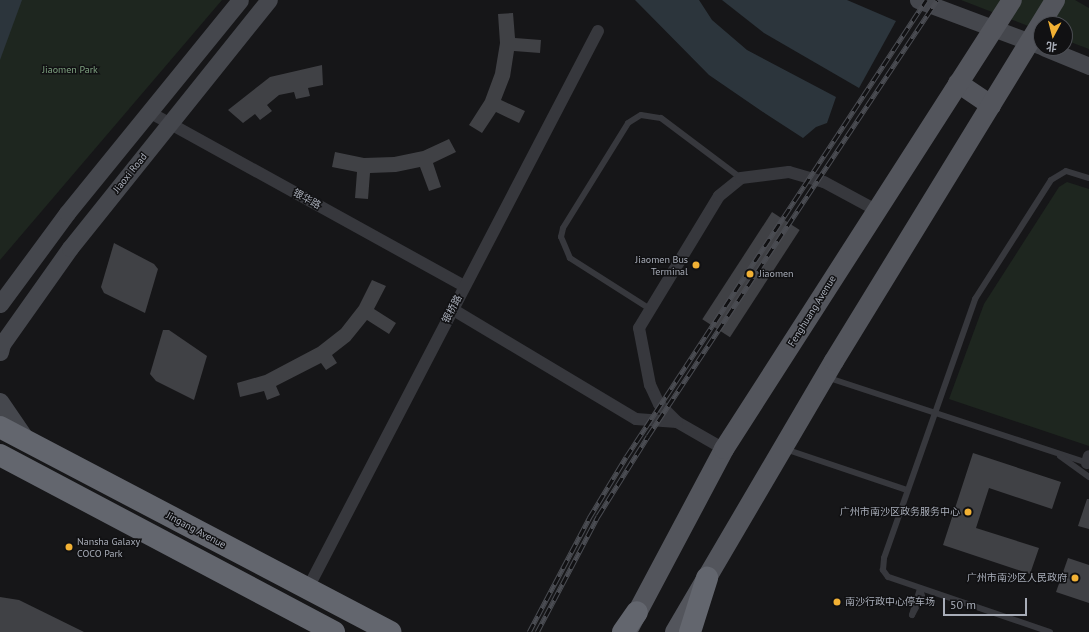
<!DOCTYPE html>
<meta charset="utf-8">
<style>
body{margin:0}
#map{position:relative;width:1089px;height:632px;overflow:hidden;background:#161618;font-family:"PT Sans","Noto Sans SC",sans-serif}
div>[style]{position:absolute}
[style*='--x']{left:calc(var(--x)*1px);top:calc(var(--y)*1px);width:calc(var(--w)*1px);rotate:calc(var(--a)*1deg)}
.green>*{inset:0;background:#1e261f}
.water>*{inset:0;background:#2c353c}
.building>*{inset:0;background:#404145;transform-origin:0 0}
.lane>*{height:6px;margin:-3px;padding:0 3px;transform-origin:3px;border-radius:3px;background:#37383d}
.street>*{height:12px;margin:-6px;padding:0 6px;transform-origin:6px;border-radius:6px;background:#37383d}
.secondary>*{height:17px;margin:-8.5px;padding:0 8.5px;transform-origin:8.5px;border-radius:8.5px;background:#45474d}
.primary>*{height:20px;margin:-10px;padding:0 10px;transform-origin:10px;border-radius:10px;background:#53555c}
.highway>*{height:22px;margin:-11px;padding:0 11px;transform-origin:11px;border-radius:11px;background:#63666e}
.rail>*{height:4.5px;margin-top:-2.25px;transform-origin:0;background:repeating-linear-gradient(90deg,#111113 0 9px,#4a4c52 0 18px);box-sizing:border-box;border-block:1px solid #4a4c52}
.dots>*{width:11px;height:11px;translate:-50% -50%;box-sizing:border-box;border:2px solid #111113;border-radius:50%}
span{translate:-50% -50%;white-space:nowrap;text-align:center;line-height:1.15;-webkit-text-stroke:3px #111113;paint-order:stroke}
.park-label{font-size:10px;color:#7fa381}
.street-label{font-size:10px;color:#a8adb8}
.poi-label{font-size:10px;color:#a8adb8}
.right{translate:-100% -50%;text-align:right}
.left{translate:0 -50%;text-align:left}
.north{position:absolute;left:1033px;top:16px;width:40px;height:40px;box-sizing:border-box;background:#111113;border:1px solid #4d4f55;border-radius:50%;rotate:187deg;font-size:11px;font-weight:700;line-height:16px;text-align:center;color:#a8adb8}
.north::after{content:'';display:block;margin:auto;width:14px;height:18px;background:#f2b134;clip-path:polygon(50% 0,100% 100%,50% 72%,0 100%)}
.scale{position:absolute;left:943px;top:598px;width:84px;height:18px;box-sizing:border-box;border:2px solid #a8adb8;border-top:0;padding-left:5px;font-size:12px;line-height:14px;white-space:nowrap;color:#a8adb8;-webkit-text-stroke:3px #111113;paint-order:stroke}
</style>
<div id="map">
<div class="green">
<i style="clip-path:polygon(0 0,222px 0,0 260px)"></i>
<i style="clip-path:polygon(961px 0,1075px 0,1089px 8px,1089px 49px,1065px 40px,1065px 24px,1041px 24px,1041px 31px)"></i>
<i style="clip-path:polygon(1067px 182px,1089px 189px,1089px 446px,949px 399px,984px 304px,1059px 187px)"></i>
</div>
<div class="water">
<i style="clip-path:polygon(0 0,22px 0,0 60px)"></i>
<i style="clip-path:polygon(635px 0,699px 0,712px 20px,747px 50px,836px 97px,827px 123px,816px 127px,803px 138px,766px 114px,709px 75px)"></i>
<i style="clip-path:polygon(722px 0,847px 0,896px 21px,859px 88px,764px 33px)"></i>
</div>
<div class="building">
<i style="clip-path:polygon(513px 13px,515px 38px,541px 40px,540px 53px,514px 51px,510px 77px,501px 100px,525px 111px,519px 123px,496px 112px,482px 133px,469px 125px,485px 100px,495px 73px,500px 43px,498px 14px)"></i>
<i style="clip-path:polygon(322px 65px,323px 85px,308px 88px,310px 96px,296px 99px,294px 92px,279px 95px,267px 105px,272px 111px,260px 120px,255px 114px,243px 123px,228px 110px,270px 77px)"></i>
<i style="clip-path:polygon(449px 139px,456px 152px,433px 163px,441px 187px,429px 191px,420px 167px,396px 172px,370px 173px,368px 199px,355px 198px,357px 172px,332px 167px,335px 152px,364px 158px,394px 157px,423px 151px)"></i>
<i style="left:772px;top:212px;width:33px;height:128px;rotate:33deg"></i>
<i style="clip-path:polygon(114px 243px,154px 264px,158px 269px,145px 313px,104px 293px,101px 287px)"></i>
<i style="clip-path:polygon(372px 280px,386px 286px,374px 309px,396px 323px,389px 334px,367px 320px,350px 341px,332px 355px,337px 363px,326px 370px,321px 363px,276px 386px,280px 395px,267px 400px,264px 391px,240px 397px,237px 383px,265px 375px,318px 347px,341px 329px,359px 306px)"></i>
<i style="clip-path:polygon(163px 330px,169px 330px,207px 356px,194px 400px,156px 381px,150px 374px)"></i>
<i style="clip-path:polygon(973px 453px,1061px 482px,1052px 509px,989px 488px,976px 528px,1039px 548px,1030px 574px,943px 545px)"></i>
<i style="clip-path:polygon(1087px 499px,1089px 499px,1089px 529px,1078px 526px)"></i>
<i style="clip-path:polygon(1068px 558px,1089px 565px,1089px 603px,1056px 592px)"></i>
<i style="clip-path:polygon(0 597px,19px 600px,84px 632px,0 632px)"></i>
</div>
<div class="lane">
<i style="--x:650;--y:309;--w:95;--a:-147.5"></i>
<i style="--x:570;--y:258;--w:23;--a:-113"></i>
<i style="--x:561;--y:237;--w:9;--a:-77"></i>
<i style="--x:563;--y:228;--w:123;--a:-58.2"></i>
<i style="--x:628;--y:123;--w:15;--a:-32"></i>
<i style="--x:641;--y:115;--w:20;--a:9"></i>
<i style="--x:661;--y:118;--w:100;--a:36.9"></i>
<i style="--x:826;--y:377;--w:275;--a:18.2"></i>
<i style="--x:785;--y:449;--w:129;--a:18.6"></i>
<i style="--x:1060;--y:456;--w:36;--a:36"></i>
<i style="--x:912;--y:615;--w:21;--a:-62"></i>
<i style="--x:922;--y:596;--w:8;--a:-104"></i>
<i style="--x:912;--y:615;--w:28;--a:-73"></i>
<i style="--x:1050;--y:632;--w:171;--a:-161.2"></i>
<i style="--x:888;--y:577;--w:9;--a:-126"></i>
<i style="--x:883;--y:570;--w:12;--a:-85"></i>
<i style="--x:884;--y:558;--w:275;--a:-70.6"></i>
<i style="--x:975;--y:299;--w:141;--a:-57.4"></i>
<i style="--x:1051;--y:180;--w:17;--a:-31"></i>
<i style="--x:1066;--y:171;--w:24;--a:17"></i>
</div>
<div class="street">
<i style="--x:149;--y:112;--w:360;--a:28.9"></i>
<i style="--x:452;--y:309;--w:214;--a:30.9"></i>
<i style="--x:636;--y:419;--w:41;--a:4.2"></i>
<i style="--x:724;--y:449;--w:54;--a:-150.1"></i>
<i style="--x:677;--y:422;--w:25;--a:-135"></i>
<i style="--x:659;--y:404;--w:21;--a:-115"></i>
<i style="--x:650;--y:385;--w:58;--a:-100.9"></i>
<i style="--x:639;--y:328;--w:154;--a:-58.8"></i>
<i style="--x:719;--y:196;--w:28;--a:-39"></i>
<i style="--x:741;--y:178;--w:48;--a:-7.1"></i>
<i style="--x:789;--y:172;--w:36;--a:16"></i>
<i style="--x:824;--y:182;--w:59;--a:28.3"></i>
<i style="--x:1087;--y:463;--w:7;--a:-74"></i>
<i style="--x:308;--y:588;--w:628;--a:-62.5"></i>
</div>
<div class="secondary">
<i style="--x:918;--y:0;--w:131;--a:20.5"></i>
<i style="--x:1045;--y:48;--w:48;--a:22.2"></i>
<i style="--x:0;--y:304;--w:113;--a:-53.6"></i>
<i style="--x:67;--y:213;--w:274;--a:-50.9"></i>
<i style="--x:0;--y:352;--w:8;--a:-76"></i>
<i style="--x:2;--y:344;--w:118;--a:-54.7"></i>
<i style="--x:70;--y:248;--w:318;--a:-51.3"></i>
<i style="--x:0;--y:401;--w:46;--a:55.6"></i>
</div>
<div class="primary">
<i style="--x:958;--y:83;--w:40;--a:34"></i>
<i style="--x:630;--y:626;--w:200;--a:-62"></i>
<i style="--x:724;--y:449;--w:533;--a:-57.32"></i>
<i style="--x:675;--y:632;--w:314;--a:-59.6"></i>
<i style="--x:834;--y:361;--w:423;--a:-58.5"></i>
</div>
<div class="highway">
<i style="--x:0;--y:427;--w:441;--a:27.7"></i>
<i style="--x:0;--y:455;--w:378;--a:27.9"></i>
<i style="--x:623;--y:632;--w:24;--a:-55"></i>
<i style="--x:690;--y:632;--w:57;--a:-72.5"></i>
</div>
<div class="rail">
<i style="--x:529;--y:632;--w:129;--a:-62.2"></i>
<i style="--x:589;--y:518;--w:71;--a:-58.8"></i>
<i style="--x:626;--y:457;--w:547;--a:-56.72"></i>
<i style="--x:537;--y:632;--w:131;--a:-62.3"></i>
<i style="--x:598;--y:516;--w:94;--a:-58"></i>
<i style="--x:648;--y:436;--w:523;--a:-56.46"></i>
</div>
<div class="dots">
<i style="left:696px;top:265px;background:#f2b134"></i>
<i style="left:750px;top:274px;background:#f2b134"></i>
<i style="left:968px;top:512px;background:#f2b134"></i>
<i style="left:69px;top:547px;background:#f2b134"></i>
<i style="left:1075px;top:578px;background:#f2b134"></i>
<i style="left:837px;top:602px;background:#f2b134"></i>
</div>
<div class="park-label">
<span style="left:70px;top:70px">Jiaomen Park</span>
</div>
<div class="street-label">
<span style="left:130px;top:173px;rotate:-51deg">Jiaoxi Road</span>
<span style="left:307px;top:199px;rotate:29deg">银华路</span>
<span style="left:452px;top:309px;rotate:-62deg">银桥路</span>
<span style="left:812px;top:311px;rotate:-58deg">Fenghuang Avenue</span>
<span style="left:196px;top:530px;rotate:28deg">Jingang Avenue</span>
</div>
<div class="poi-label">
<span class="right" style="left:688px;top:265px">Jiaomen Bus<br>Terminal</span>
<span class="left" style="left:759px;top:274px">Jiaomen</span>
<span class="right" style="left:960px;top:512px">广州市南沙区政务服务中心</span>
<span class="left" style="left:77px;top:547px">Nansha Galaxy<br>COCO Park</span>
<span class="right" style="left:1067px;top:578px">广州市南沙区人民政府</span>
<span class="left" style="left:845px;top:602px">南沙行政中心停车场</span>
</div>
<div class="north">北</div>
<div class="scale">50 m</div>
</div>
